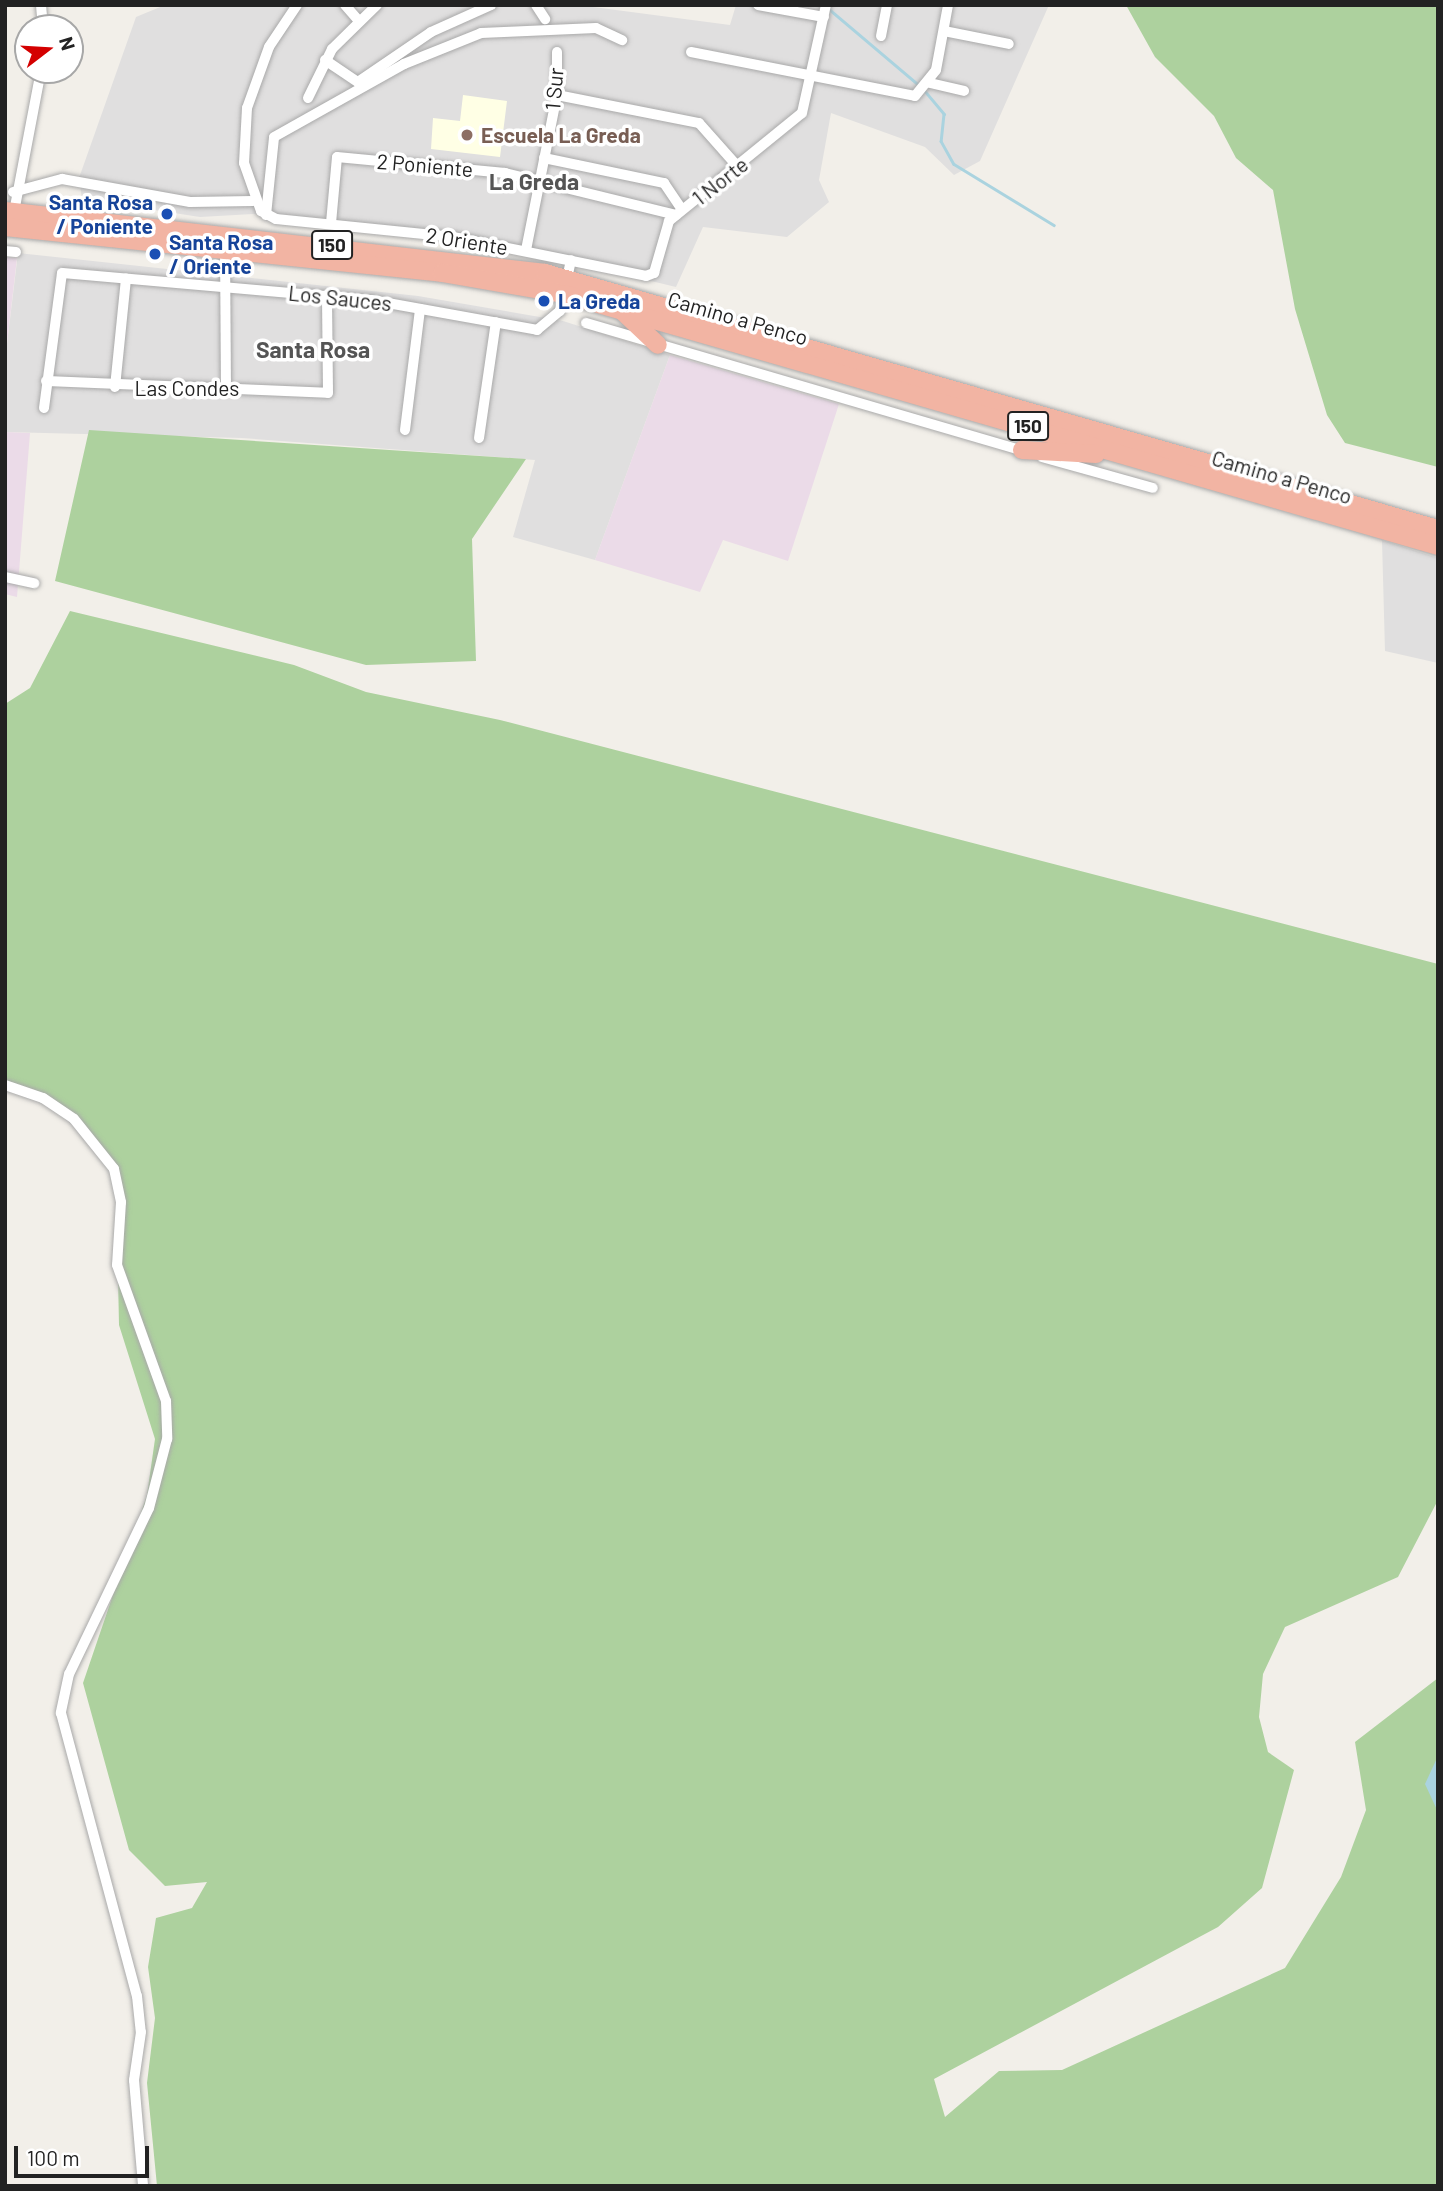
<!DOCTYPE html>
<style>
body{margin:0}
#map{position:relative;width:1443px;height:2191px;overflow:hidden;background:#f2efe9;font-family:Barlow,sans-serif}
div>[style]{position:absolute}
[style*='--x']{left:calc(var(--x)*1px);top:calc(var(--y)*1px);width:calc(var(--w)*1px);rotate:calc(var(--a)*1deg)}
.residential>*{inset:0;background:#e0dfdf}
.industrial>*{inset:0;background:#ebdbe8}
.education>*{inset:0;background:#ffffe5}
.forest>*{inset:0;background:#add19e}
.water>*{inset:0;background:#aad3df}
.stream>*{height:2.5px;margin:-1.25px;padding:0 1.25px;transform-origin:1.25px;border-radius:1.25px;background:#aad3df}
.roads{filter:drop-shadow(0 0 2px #a9a9a9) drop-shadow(0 0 2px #a9a9a9)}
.minor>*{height:10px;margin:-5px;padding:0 5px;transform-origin:5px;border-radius:5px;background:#fff}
.trunk>*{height:18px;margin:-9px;padding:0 9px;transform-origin:9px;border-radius:9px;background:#f2b4a3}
.dots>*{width:19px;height:19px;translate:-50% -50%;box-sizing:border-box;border:4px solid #fff;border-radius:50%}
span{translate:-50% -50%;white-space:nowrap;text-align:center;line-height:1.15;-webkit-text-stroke:7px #fff;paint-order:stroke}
.shield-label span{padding:2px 5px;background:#fff;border:2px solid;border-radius:5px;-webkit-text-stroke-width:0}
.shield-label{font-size:19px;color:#222;font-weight:700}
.street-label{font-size:21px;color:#222}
.education-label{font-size:21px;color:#785e54;font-weight:700}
.left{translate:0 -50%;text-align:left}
.transit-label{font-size:21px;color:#164399;font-weight:700}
.right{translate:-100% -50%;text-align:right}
.neighbourhood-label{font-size:23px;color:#555;font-weight:700}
.frame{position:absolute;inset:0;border:7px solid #222;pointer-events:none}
.north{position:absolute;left:14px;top:14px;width:70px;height:70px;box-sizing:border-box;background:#fff;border:2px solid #a7a7a7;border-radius:50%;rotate:73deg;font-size:19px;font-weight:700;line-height:28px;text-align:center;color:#222}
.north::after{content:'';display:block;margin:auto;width:24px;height:32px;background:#d40000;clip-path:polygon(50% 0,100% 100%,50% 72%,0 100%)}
.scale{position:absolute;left:14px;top:2146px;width:135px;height:32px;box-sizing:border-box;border:4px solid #222;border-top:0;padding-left:9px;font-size:21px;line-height:24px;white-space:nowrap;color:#222;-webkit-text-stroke:5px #fff;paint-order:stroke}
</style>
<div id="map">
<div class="residential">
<i style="clip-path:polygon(165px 5px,578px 5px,730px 25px,736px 5px,1049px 5px,980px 161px,954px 175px,925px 147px,831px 113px,819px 180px,829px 202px,787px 237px,703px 227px,676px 287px,453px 233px,253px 214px,200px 217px,82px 199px,79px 178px,136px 17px)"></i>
<i style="clip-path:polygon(18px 253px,418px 296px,563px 321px,670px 355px,595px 560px,513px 537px,535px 460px,242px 438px,5px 432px,5px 360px)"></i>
<i style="clip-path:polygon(1382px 540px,1438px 558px,1438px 663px,1385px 651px)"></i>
</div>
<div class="industrial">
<i style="clip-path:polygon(5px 257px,17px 258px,5px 360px)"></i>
<i style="clip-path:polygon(670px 355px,839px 404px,788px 561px,723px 540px,700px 592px,595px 560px)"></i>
<i style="clip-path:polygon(5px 432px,30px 433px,17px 597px,5px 594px)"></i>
</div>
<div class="education">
<i style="clip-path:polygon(463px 95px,507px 101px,500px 157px,431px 149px,433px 118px,460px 121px)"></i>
</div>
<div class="forest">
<i style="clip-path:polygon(1126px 5px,1438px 5px,1438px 467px,1345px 443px,1327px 415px,1295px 309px,1273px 190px,1236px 158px,1214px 116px,1155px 57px)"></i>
<i style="clip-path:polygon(89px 430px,526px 459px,472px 539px,476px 661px,366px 665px,55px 581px)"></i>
<i style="clip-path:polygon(70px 611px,294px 665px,366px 692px,500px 720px,1438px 964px,1438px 1500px,1398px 1577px,1285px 1627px,1263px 1674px,1259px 1717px,1268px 1752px,1294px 1770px,1262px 1888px,1218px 1927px,934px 2079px,945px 2117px,999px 2071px,1062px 2070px,1285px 1968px,1341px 1877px,1366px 1810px,1355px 1742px,1438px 1678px,1438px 2186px,157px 2186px,147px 2083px,155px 2018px,148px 1967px,156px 1918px,192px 1908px,207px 1882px,165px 1886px,129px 1850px,83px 1683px,147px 1495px,155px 1439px,119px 1325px,116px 1180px,66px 1114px,5px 1083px,5px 704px,30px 688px)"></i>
</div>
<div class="water">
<i style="clip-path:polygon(1438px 1756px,1438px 1812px,1425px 1784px)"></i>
</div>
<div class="stream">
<i style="--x:829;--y:9;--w:119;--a:40.2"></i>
<i style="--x:925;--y:91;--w:30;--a:50"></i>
<i style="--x:944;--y:114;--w:27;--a:96"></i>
<i style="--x:941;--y:141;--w:26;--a:61"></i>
<i style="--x:954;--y:164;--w:117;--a:31.4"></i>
</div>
<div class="roads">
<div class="minor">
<i style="--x:41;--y:5;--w:23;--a:85"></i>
<i style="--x:297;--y:5;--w:50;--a:123.7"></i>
<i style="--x:269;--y:47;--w:65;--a:109.8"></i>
<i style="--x:247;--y:108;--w:55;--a:93.1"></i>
<i style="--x:244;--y:163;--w:51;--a:70.5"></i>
<i style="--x:261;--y:211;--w:17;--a:28"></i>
<i style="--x:276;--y:219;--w:178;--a:5.8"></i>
<i style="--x:453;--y:237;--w:197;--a:11.4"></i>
<i style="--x:646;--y:276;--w:9;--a:-21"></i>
<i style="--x:654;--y:273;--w:54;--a:-73.9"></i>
<i style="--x:669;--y:221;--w:171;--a:-39.1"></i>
<i style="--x:802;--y:113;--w:111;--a:-77.5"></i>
<i style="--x:345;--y:5;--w:20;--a:49"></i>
<i style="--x:536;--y:5;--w:17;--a:57"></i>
<i style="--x:758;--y:5;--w:67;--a:10.3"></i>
<i style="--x:944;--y:31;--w:66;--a:11.3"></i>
<i style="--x:881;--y:36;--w:32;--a:-79"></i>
<i style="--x:691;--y:52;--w:228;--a:11.1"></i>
<i style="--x:915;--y:96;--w:33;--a:-51"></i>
<i style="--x:936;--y:70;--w:66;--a:-79.5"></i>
<i style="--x:325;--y:60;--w:40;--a:34"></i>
<i style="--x:358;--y:82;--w:88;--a:-34.4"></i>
<i style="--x:431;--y:32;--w:66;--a:-24.2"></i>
<i style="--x:930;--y:83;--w:35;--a:13"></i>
<i style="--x:557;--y:95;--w:145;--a:11.2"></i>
<i style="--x:699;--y:123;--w:59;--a:48.4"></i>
<i style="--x:308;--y:98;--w:55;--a:-63.9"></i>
<i style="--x:332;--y:49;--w:63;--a:-44.4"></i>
<i style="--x:544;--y:158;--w:123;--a:11.8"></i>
<i style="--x:664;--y:183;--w:32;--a:56"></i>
<i style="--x:13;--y:192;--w:51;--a:-14.9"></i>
<i style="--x:62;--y:179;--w:130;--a:10.2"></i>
<i style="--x:190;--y:202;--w:63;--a:-0.9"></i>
<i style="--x:14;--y:212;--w:145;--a:-79.2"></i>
<i style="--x:266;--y:215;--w:78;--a:-84.1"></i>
<i style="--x:274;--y:137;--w:149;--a:-29.3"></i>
<i style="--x:404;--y:64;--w:83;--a:-21.9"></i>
<i style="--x:481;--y:33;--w:115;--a:-2.5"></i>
<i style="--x:596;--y:28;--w:29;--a:25"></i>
<i style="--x:331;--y:223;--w:66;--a:-84.8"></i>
<i style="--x:337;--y:157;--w:169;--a:5.4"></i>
<i style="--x:505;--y:173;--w:176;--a:13.8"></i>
<i style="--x:225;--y:247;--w:139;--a:89.6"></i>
<i style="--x:526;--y:250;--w:158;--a:-78.7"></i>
<i style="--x:557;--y:95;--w:43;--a:-90"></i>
<i style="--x:5;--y:251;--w:11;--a:5"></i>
<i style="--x:586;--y:323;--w:459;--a:16.3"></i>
<i style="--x:46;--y:381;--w:282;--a:2.4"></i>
<i style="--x:328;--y:393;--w:98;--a:-90.6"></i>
<i style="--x:115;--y:387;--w:109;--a:-84.2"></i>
<i style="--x:44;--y:408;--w:136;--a:-82.4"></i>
<i style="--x:62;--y:273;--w:310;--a:5"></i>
<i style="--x:371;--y:300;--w:169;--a:10.2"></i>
<i style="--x:537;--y:330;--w:30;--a:-40"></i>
<i style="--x:560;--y:311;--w:52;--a:-77.8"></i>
<i style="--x:405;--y:430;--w:122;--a:-82.9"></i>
<i style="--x:479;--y:438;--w:117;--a:-81.7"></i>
<i style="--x:1042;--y:457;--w:115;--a:15.6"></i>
<i style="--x:5;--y:577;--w:30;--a:12"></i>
<i style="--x:5;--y:1085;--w:40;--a:18.9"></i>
<i style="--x:43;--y:1098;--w:37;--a:34"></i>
<i style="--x:74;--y:1119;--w:64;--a:51.3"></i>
<i style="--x:114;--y:1169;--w:34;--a:78"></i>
<i style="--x:121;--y:1202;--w:63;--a:93.6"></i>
<i style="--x:117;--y:1265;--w:145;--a:70.2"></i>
<i style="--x:166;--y:1401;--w:38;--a:88"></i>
<i style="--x:167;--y:1439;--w:71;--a:104.6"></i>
<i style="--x:149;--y:1508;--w:184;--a:115.7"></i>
<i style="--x:69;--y:1674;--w:40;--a:102"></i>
<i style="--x:61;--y:1713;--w:293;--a:75"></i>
<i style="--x:137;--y:1996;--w:36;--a:84"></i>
<i style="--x:141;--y:2032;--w:49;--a:98.3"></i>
<i style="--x:134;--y:2080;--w:106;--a:85.1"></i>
</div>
<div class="trunk">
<i style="--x:5;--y:211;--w:544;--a:6.55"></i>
<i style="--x:545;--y:273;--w:929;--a:16"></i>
<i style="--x:5;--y:227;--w:439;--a:6"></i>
<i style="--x:442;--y:273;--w:124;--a:9.8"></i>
<i style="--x:564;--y:294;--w:910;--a:16.08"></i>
<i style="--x:620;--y:309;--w:52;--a:43.5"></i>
<i style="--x:1022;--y:450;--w:74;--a:3.1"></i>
</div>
</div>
<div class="dots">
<i style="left:467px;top:135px;background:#8d6e63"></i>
<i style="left:167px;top:214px;background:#1a4fb4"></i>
<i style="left:155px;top:254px;background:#1a4fb4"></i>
<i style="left:544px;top:301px;background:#1a4fb4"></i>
</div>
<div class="shield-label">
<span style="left:332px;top:245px">150</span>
<span style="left:1028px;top:426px">150</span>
</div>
<div class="street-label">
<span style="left:554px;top:89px;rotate:-85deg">1 Sur</span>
<span style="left:425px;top:165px;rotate:5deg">2 Poniente</span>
<span style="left:720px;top:181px;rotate:-38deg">1 Norte</span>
<span style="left:467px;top:241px;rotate:9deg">2 Oriente</span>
<span style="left:340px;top:298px;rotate:6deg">Los Sauces</span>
<span style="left:738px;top:318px;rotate:16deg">Camino a Penco</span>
<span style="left:187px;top:388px">Las Condes</span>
<span style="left:1282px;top:477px;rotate:16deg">Camino a Penco</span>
</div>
<div class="education-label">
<span class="left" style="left:481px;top:135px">Escuela La Greda</span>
</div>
<div class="transit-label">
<span class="right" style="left:153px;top:214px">Santa Rosa<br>/ Poniente</span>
<span class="left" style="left:169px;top:254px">Santa Rosa<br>/ Oriente</span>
<span class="left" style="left:558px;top:301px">La Greda</span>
</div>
<div class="neighbourhood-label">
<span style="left:534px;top:181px">La Greda</span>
<span style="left:313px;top:349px">Santa Rosa</span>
</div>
<div class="frame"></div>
<div class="north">N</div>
<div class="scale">100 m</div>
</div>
